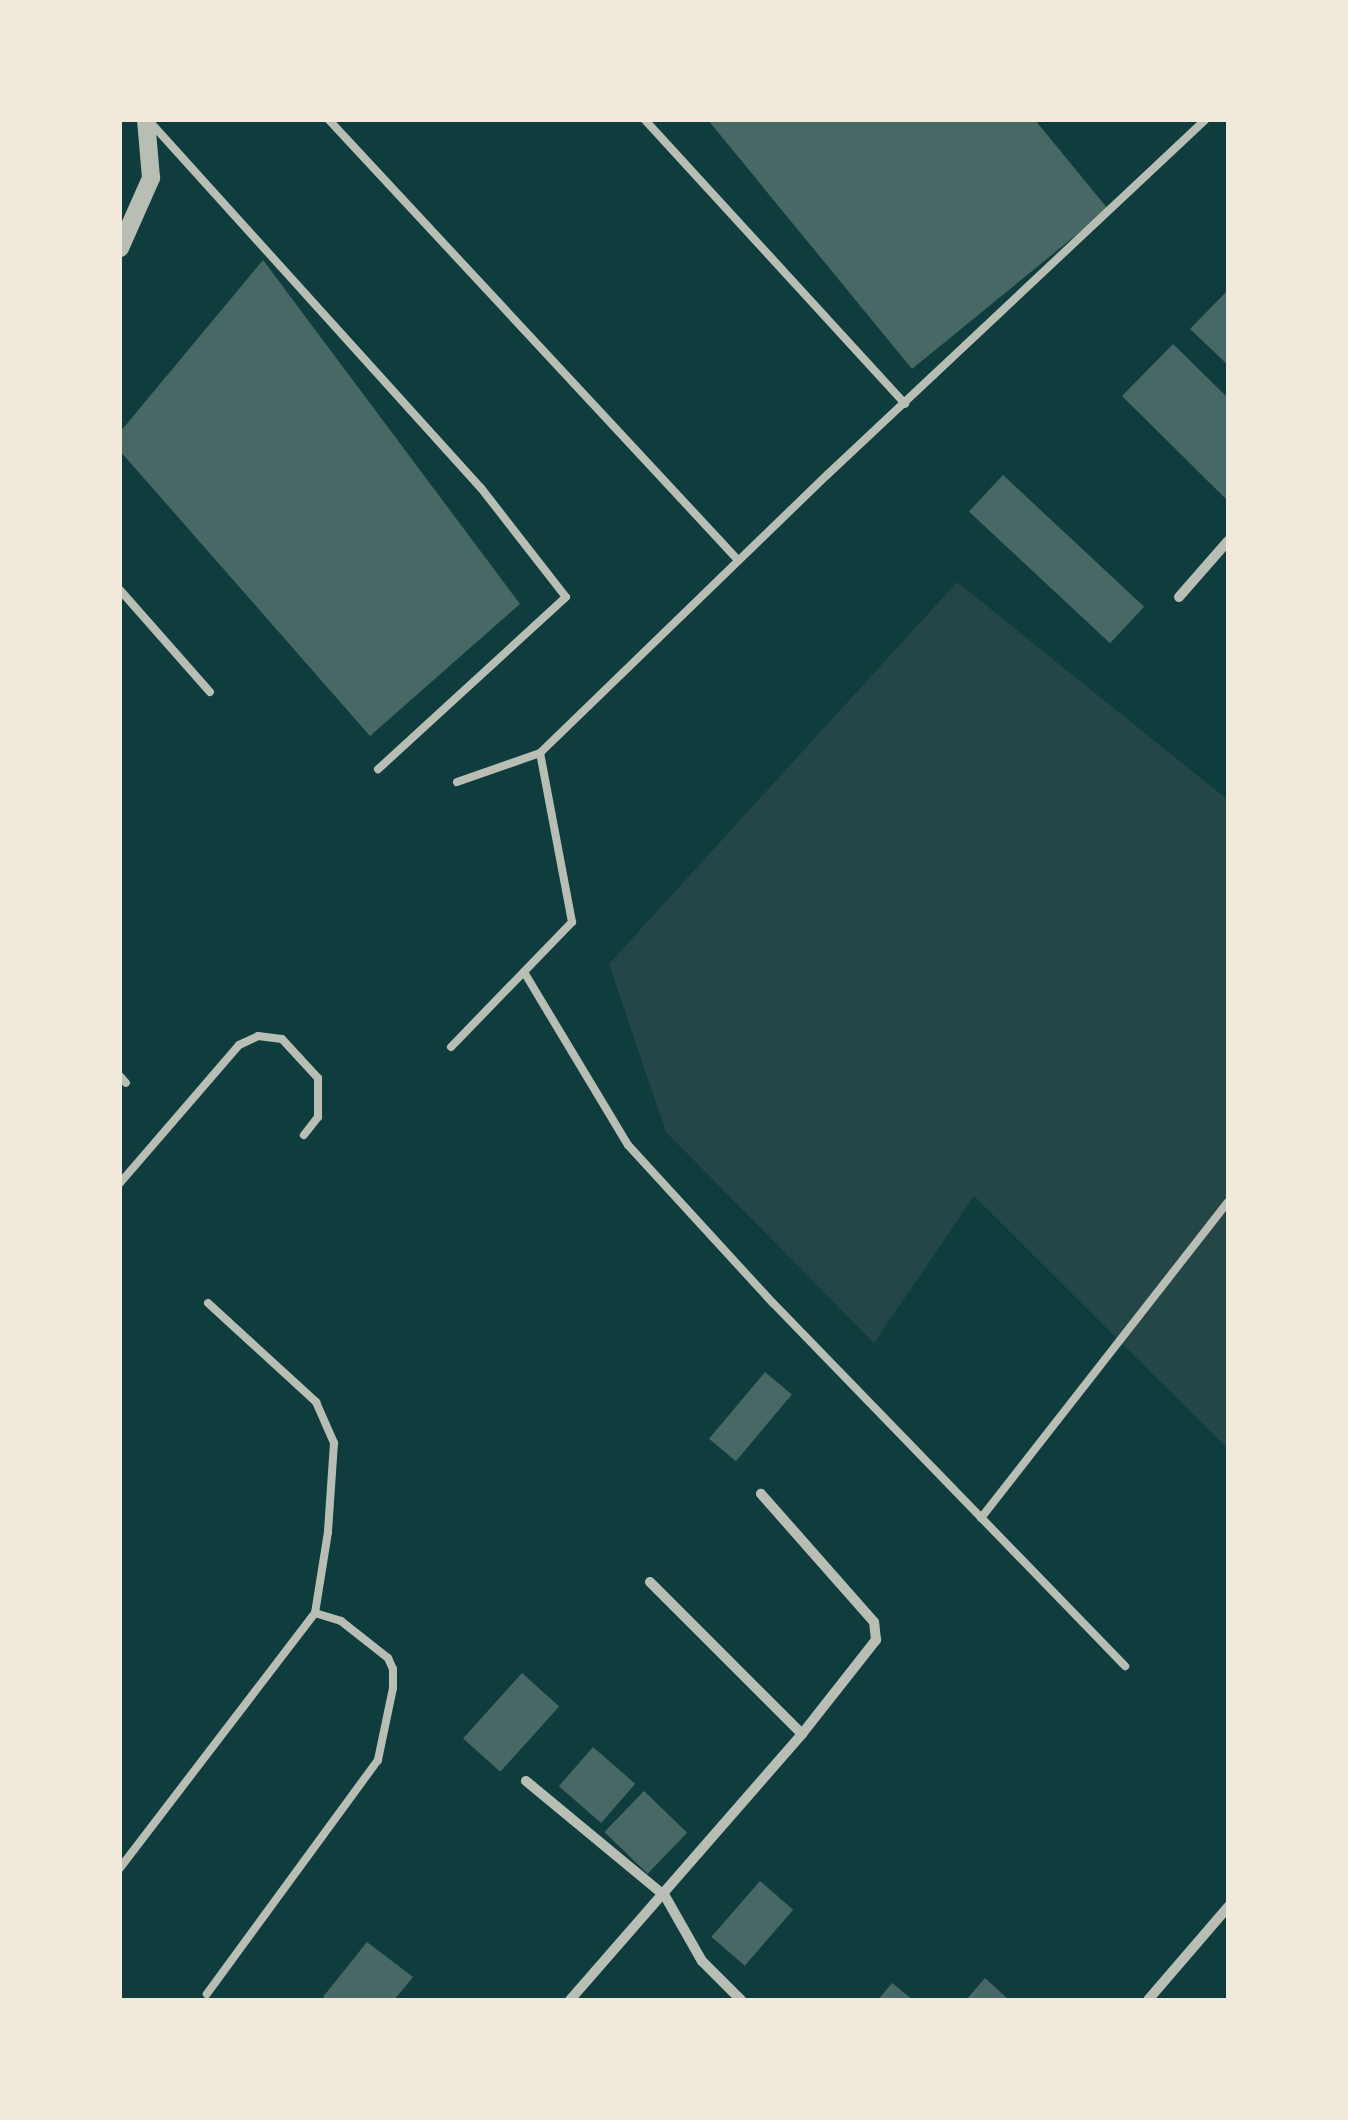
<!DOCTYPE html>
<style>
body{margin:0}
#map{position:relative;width:1348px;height:2120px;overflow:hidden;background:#0f3d3e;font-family:"Sofia Sans Condensed",sans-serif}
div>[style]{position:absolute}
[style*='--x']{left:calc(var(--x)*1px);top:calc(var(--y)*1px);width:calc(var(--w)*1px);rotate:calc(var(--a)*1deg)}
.green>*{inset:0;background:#244646}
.building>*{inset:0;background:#486865;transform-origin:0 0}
.service>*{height:8px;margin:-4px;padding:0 4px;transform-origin:4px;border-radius:4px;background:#b8beb3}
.minor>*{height:10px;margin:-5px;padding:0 5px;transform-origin:5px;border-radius:5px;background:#b8beb3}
.tertiary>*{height:18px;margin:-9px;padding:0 9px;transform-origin:9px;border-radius:9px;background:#b8beb3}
span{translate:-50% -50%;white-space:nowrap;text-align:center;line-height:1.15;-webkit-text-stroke:10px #f1e9da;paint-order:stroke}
.frame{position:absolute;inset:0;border:122px solid #f1e9da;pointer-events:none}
</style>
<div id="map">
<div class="green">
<i style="clip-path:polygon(957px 582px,1228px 800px,1228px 1449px,974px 1196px,874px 1343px,666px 1132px,609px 964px)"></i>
</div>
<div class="building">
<i style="clip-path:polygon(708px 120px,1035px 120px,1108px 209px,912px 369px)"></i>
<i style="clip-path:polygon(263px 260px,520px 604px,370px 736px,120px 451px,120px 432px)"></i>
<i style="clip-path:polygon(1228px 290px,1228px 365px,1190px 329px)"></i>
<i style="clip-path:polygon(1173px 344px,1228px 398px,1228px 501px,1122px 396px)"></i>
<i style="left:1003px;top:475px;width:193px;height:50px;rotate:43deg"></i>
<i style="left:765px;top:1372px;width:35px;height:87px;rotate:40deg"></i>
<i style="left:522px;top:1673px;width:50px;height:88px;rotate:42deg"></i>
<i style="left:593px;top:1747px;width:56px;height:52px;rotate:41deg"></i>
<i style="left:644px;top:1791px;width:60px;height:57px;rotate:44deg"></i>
<i style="left:760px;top:1881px;width:44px;height:74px;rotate:41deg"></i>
<i style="clip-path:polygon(367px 1942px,413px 1977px,394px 2000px,327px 2000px,323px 1997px)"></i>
<i style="clip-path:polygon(985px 1978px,1009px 2000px,966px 2000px)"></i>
<i style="clip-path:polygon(892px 1983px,913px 2000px,878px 2000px)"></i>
</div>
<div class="service">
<i style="--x:329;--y:120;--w:601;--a:47.09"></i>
<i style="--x:645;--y:120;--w:385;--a:47.5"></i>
<i style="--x:151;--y:123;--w:492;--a:47.9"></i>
<i style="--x:481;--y:488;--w:138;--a:52.1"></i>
<i style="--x:566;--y:597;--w:255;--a:137.5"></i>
<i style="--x:120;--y:590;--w:136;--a:48.6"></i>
<i style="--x:540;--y:753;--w:400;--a:-44.1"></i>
<i style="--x:827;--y:475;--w:519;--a:-43.2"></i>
<i style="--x:524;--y:972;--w:202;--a:59"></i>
<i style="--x:628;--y:1145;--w:214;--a:47.5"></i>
<i style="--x:773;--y:1303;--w:506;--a:45.88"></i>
<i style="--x:451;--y:1047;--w:174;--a:-45.9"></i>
<i style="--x:572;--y:922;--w:172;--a:-100.7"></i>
<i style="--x:540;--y:753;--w:88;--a:160.7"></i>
<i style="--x:120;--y:1076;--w:9;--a:49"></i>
<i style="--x:120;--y:1183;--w:182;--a:-49.2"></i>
<i style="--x:239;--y:1045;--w:21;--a:-25"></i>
<i style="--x:258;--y:1036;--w:24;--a:7"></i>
<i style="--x:282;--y:1039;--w:53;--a:47.3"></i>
<i style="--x:318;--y:1078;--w:39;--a:90"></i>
<i style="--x:318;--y:1117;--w:23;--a:128"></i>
<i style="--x:208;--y:1303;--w:147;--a:42.5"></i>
<i style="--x:316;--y:1402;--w:45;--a:66.3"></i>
<i style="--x:334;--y:1443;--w:89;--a:93.9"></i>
<i style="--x:328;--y:1532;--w:82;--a:99.1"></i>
<i style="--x:981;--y:1518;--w:401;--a:-52"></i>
<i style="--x:120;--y:1868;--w:321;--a:-52.6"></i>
<i style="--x:315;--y:1613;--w:27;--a:17"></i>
<i style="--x:341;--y:1621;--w:60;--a:38.2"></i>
<i style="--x:388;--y:1658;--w:12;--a:66"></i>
<i style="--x:393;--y:1669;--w:19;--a:90"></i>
<i style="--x:393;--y:1688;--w:74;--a:101.8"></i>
<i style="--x:378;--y:1760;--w:290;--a:126.2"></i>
</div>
<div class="minor">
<i style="--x:1179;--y:597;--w:74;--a:-48.8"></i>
<i style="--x:650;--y:1582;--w:215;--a:45"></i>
<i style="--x:526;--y:1781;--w:180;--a:39.6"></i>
<i style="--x:665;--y:1896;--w:75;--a:60.4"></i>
<i style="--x:702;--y:1961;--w:55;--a:45"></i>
<i style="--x:570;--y:2000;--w:353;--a:-48.9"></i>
<i style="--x:802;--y:1734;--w:120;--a:-51.8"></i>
<i style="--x:876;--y:1640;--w:18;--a:-96"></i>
<i style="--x:874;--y:1622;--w:171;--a:-131.4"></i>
<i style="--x:1148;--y:2000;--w:123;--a:-49.3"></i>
</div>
<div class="tertiary">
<i style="--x:120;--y:248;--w:77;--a:-66.1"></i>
<i style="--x:151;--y:178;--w:58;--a:-94.9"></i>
</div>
<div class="frame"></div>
</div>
